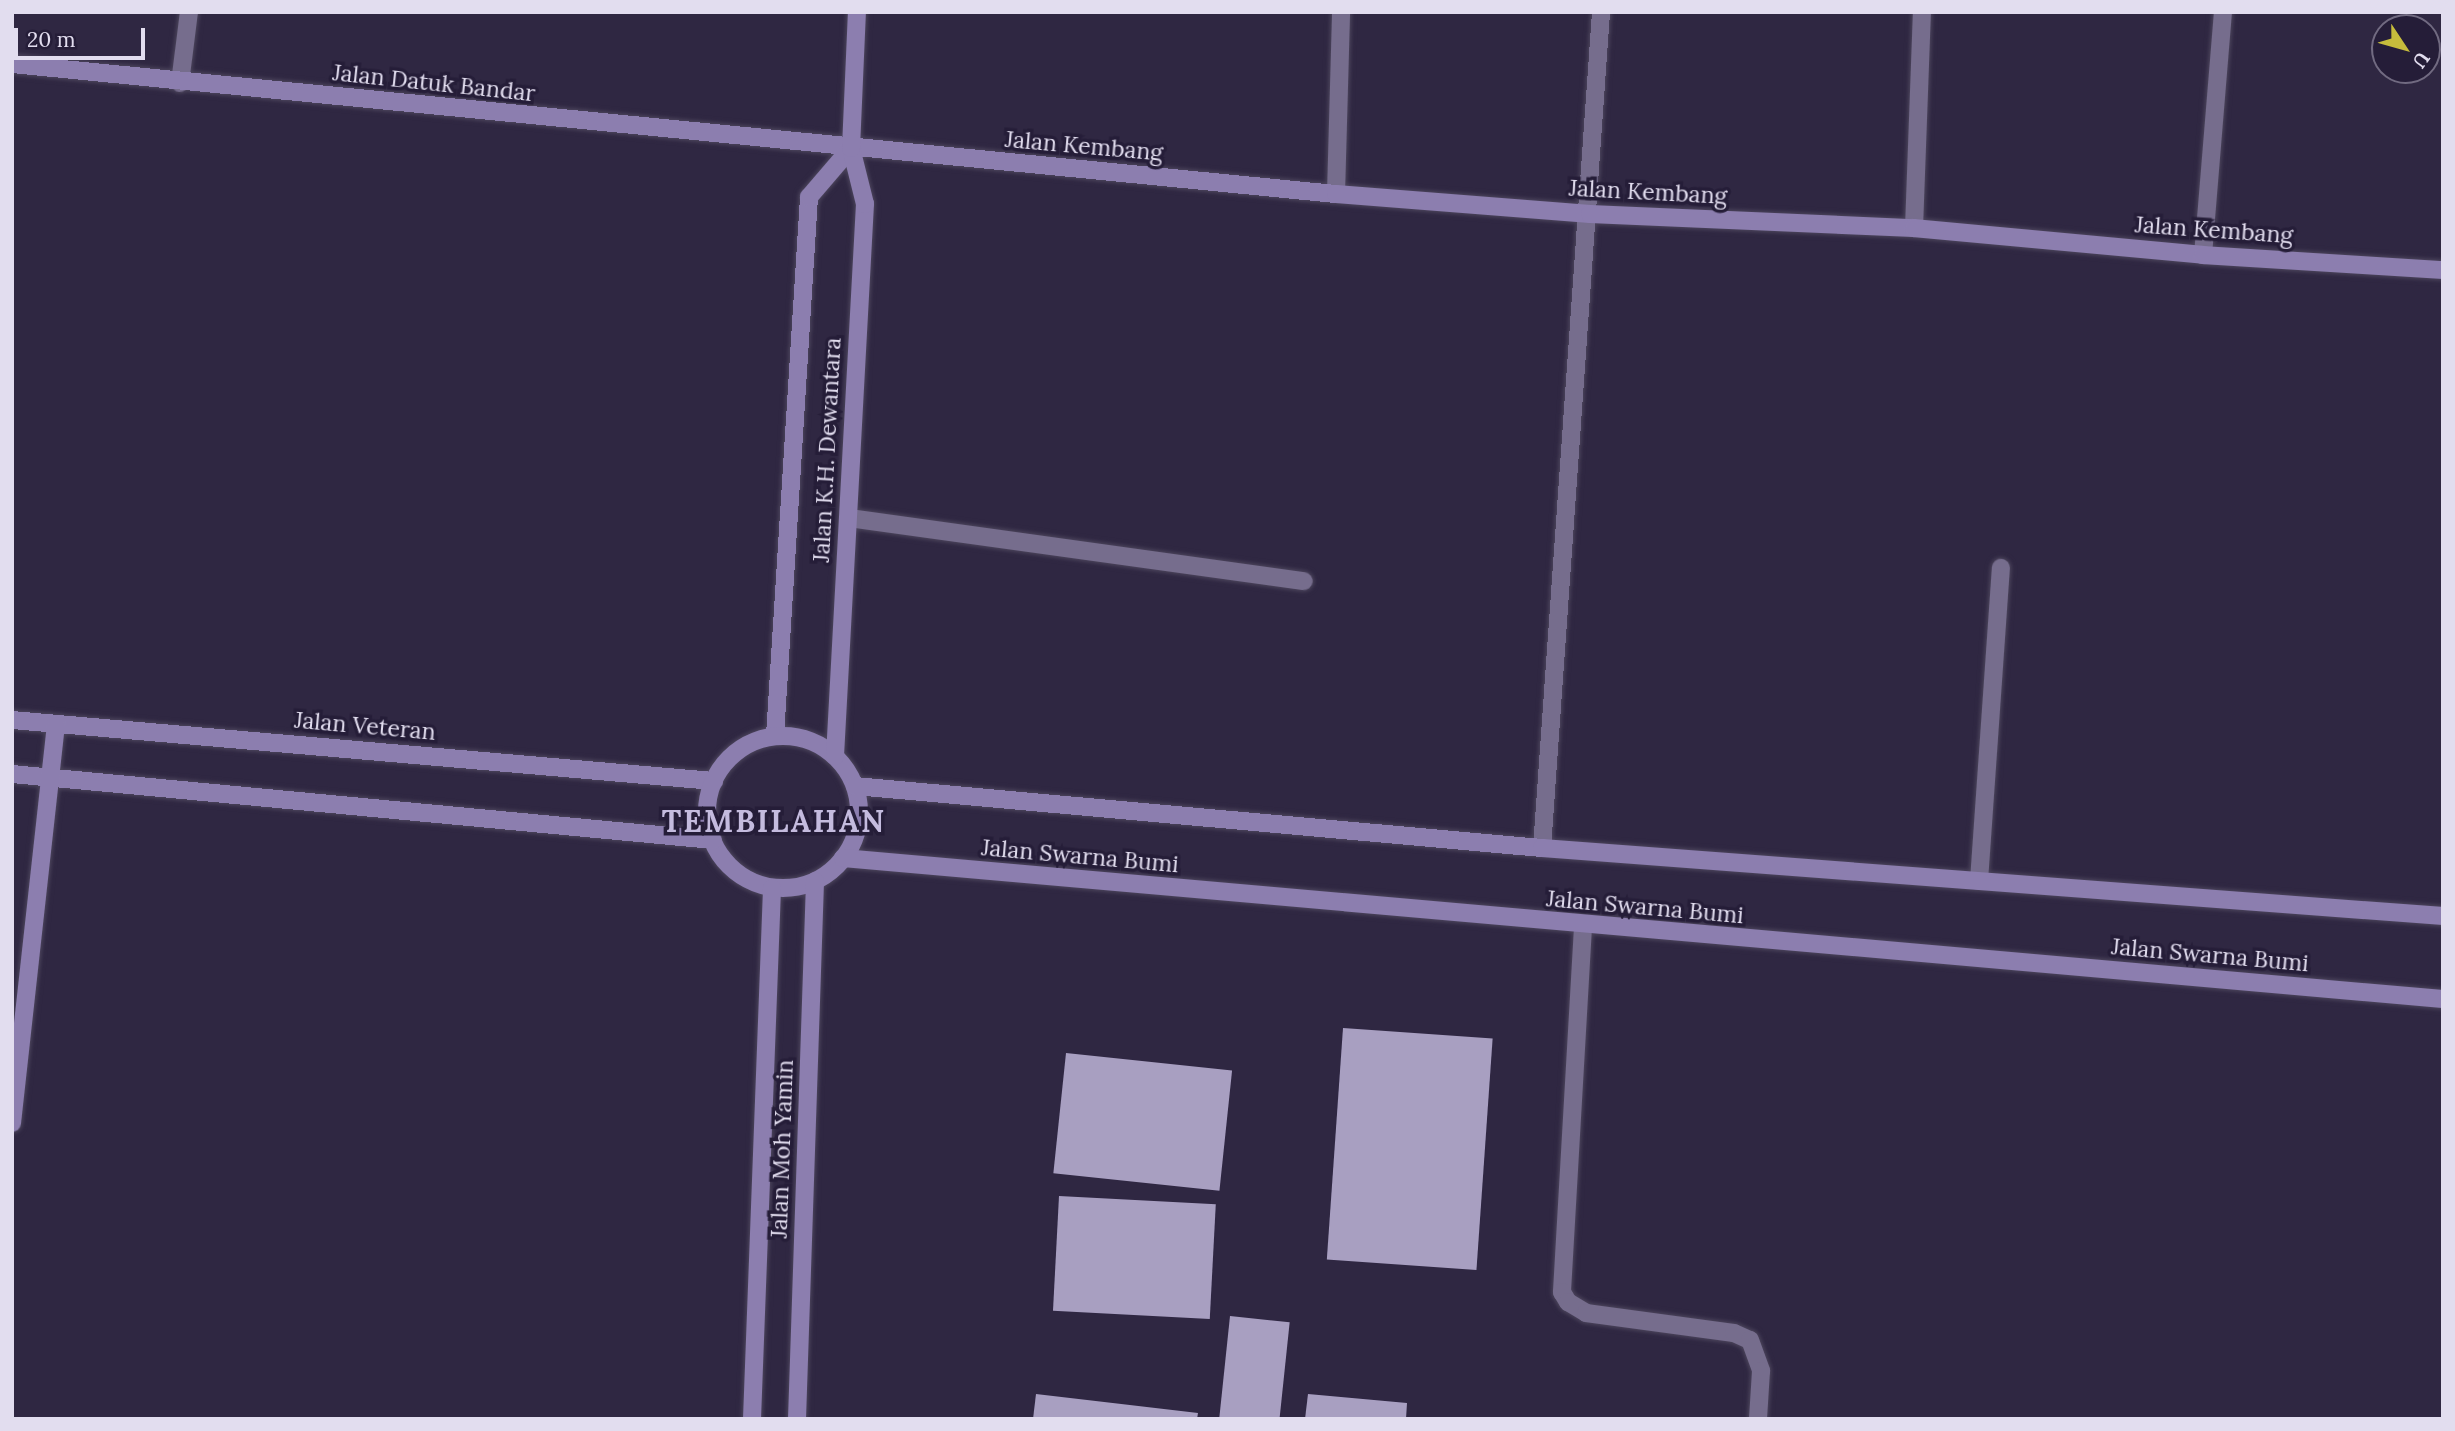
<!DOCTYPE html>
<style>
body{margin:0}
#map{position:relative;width:2455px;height:1431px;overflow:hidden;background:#2f2742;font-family:Lora,serif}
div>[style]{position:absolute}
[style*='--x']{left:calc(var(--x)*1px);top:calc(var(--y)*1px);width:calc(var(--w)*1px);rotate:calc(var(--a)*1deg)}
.building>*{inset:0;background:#a89fc1;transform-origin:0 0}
.roads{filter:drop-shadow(0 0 2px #4c455c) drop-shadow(0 0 2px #4c455c)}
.street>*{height:18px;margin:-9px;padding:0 9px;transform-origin:9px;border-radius:9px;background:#766d8d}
.secondary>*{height:18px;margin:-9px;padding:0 9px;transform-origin:9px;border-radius:9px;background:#8c7eaf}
.secondary>.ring{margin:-9px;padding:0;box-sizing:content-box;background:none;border:18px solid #8c7eaf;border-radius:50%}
span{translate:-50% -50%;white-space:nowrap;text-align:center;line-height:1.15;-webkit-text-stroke:7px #251d38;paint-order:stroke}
.street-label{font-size:23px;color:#e2ddef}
.district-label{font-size:30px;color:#c4bbde;font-weight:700;letter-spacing:2px}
.frame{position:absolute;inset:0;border:14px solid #e2ddef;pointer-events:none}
.north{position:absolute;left:2371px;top:14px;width:70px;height:70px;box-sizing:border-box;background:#251d38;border:2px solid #716a81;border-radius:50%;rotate:126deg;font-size:19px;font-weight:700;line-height:28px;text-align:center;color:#e2ddef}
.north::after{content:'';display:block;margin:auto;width:24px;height:32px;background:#c6bc3c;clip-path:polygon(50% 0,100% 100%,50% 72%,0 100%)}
.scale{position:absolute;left:14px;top:28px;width:131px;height:32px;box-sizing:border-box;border:4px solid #e2ddef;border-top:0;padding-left:9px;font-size:21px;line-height:24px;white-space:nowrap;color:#e2ddef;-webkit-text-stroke:5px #251d38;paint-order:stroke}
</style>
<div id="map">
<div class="building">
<i style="left:1343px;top:1028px;width:150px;height:232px;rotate:4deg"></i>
<i style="left:1066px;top:1053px;width:167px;height:121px;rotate:6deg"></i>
<i style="left:1059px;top:1196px;width:157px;height:115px;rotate:3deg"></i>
<i style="left:1230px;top:1316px;width:60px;height:104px;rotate:6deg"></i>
<i style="clip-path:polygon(1036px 1394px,1198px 1413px,1197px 1419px,1033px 1419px)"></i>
<i style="clip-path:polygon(1308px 1394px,1407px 1403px,1406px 1419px,1305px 1419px)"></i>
</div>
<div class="roads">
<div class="street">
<i style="--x:180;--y:83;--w:72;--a:-82.8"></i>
<i style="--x:1336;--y:194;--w:182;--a:-88.4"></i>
<i style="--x:1914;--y:228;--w:216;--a:-87.9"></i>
<i style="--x:2203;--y:255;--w:244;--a:-85.3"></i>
<i style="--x:849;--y:518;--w:459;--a:7.9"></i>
<i style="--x:1542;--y:848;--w:838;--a:-85.96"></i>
<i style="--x:1979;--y:881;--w:314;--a:-86"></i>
<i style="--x:1583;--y:927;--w:366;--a:93.3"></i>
<i style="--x:1562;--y:1292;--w:12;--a:59"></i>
<i style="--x:1568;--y:1302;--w:21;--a:31"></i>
<i style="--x:1586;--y:1313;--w:149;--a:7.7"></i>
<i style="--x:1734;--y:1333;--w:17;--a:24"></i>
<i style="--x:1750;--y:1340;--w:33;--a:70"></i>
<i style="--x:1761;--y:1371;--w:48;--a:93.6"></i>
</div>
<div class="secondary">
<i style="--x:12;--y:64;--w:1330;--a:5.61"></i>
<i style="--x:1336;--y:194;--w:255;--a:4.5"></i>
<i style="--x:1590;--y:214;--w:324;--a:2.5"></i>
<i style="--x:1914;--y:228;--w:290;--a:5.3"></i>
<i style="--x:2203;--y:255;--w:240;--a:3.6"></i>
<i style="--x:12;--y:720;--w:705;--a:4.97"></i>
<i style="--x:775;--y:736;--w:540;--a:-86.39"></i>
<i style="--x:809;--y:197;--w:65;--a:-49.4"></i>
<i class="ring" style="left:707px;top:736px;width:134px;height:134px"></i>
<i style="--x:835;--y:756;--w:553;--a:-86.89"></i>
<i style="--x:865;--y:204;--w:58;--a:-104"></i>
<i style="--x:851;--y:148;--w:136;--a:-87.5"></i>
<i style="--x:12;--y:774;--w:704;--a:5.38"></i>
<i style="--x:855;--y:786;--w:690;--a:5.16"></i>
<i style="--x:1542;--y:848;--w:904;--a:4.32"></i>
<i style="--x:843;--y:858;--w:1606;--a:5.04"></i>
<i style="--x:12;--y:1123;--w:401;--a:-83.7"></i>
<i style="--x:752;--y:1419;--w:531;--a:-87.84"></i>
<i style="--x:797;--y:1419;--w:538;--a:-88.08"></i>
</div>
</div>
<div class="street-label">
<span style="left:434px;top:83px;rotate:6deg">Jalan Datuk Bandar</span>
<span style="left:1084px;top:146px;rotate:5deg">Jalan Kembang</span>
<span style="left:1648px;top:192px;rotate:3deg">Jalan Kembang</span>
<span style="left:2214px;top:230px;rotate:4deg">Jalan Kembang</span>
<span style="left:827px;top:450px;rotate:-87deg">Jalan K.H. Dewantara</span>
<span style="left:365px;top:726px;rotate:5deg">Jalan Veteran</span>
<span style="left:1080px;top:856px;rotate:5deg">Jalan Swarna Bumi</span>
<span style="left:1645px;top:907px;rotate:5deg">Jalan Swarna Bumi</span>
<span style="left:2210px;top:955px;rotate:5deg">Jalan Swarna Bumi</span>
<span style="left:782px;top:1149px;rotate:-88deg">Jalan Moh Yamin</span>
</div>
<div class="district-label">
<span style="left:774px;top:821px">TEMBILAHAN</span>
</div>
<div class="frame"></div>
<div class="north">U</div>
<div class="scale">20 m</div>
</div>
